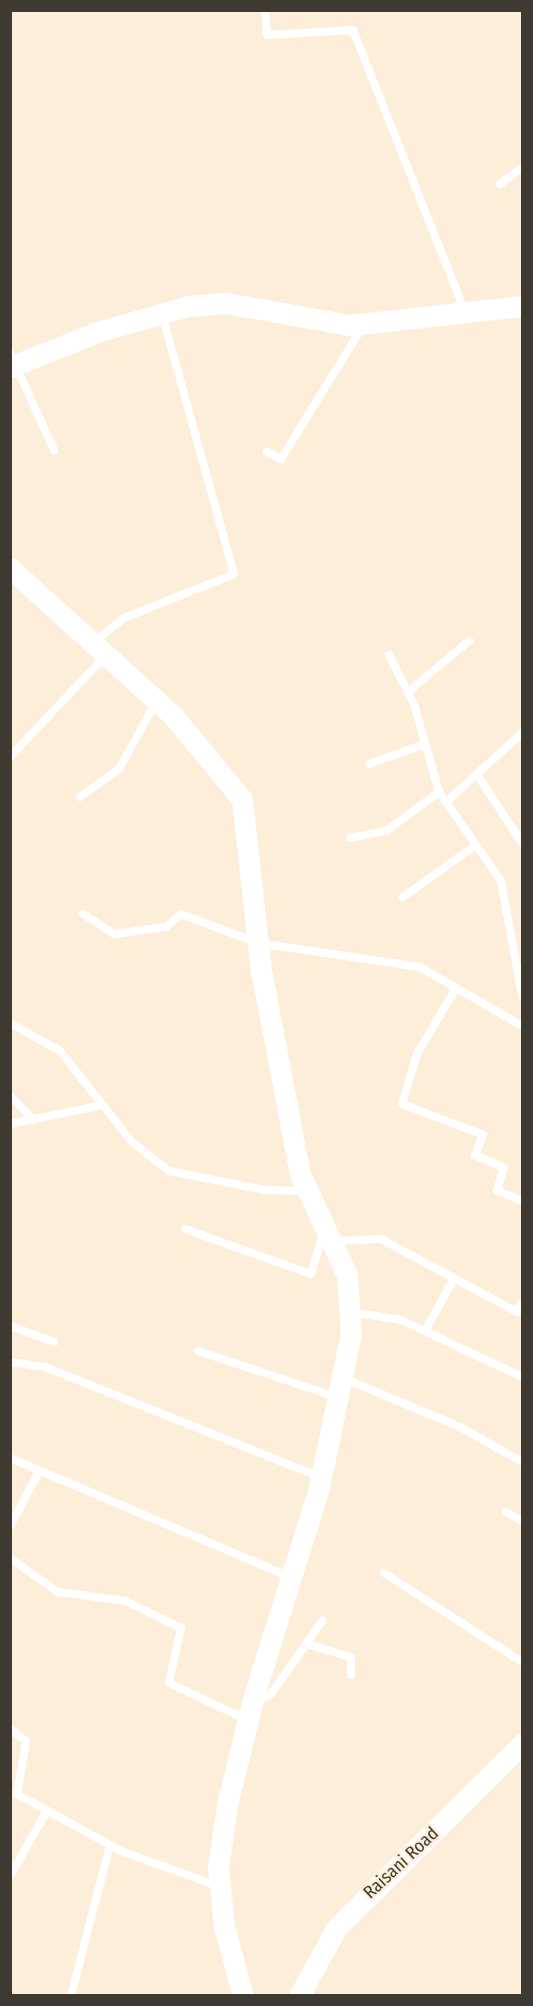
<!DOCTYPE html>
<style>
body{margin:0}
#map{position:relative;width:533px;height:2006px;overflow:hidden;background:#fceed9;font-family:"Fira Sans Condensed",sans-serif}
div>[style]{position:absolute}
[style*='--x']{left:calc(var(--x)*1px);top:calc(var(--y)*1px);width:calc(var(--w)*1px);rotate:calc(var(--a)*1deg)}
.lane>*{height:8px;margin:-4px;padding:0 4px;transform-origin:4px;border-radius:4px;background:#fff}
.secondary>*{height:21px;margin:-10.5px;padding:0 10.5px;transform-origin:10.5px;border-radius:10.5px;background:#fff}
span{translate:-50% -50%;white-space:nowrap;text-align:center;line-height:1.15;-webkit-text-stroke:4.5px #fceed9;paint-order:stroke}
.street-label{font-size:18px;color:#3f3a31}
.frame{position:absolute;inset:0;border:12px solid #3f3a31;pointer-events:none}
</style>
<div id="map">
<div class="lane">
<i style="--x:265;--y:10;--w:25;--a:85"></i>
<i style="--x:267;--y:35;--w:86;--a:-3.3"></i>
<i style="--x:353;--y:30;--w:303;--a:68.3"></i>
<i style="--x:500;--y:184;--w:27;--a:-36"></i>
<i style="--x:10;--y:353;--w:107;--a:65.6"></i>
<i style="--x:267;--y:452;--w:16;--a:27"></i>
<i style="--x:281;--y:459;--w:154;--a:-58.3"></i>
<i style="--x:95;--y:641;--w:37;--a:-38"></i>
<i style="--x:124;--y:618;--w:118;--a:-21.8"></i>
<i style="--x:234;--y:574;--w:269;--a:-105.5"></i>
<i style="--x:389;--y:655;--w:55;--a:63"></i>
<i style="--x:414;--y:704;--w:91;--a:74.1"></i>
<i style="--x:439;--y:792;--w:108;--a:55.1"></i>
<i style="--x:501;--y:881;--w:116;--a:79.6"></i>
<i style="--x:408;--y:692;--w:80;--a:-39.9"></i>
<i style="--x:10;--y:757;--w:140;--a:-46.7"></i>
<i style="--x:369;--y:764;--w:59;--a:-19.7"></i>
<i style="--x:478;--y:776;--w:80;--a:56.7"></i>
<i style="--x:80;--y:797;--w:48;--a:-35.7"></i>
<i style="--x:119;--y:769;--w:77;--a:-61.1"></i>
<i style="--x:446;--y:802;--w:103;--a:-42.2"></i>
<i style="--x:350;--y:838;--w:37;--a:-11"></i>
<i style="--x:386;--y:831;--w:66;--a:-36.3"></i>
<i style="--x:403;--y:897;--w:90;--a:-35.5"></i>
<i style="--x:83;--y:914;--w:37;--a:33"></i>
<i style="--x:114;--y:934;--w:52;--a:-7.7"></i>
<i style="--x:166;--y:927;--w:20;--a:-41"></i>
<i style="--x:181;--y:914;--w:82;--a:20.6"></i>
<i style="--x:258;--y:943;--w:164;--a:8.4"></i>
<i style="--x:420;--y:967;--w:118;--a:30"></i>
<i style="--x:456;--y:988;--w:77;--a:120.6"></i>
<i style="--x:417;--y:1054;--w:52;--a:106.7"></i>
<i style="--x:402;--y:1104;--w:87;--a:20.9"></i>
<i style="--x:483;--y:1135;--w:22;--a:112"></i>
<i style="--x:475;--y:1155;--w:32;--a:24"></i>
<i style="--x:504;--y:1168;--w:23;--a:108"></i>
<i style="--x:497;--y:1190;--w:27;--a:24"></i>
<i style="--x:10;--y:1023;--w:57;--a:29.2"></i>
<i style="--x:60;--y:1051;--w:116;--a:51.6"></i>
<i style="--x:132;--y:1142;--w:47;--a:38.1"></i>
<i style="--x:169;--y:1171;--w:98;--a:11.2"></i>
<i style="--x:265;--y:1190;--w:40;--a:1.4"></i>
<i style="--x:10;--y:1096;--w:33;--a:45"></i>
<i style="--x:10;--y:1124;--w:95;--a:-11.5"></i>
<i style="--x:185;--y:1229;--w:134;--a:19.7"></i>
<i style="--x:311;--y:1274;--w:42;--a:-73.3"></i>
<i style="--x:334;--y:1241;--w:47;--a:-2.4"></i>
<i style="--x:381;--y:1239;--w:154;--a:28.2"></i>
<i style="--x:517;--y:1312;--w:10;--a:-61"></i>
<i style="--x:351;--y:1312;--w:51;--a:9.1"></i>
<i style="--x:401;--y:1320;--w:134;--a:25.2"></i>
<i style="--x:10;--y:1326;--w:47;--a:20"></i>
<i style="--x:425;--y:1331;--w:56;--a:-61.1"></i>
<i style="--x:198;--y:1351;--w:145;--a:18.4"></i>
<i style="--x:10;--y:1362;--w:35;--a:8"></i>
<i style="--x:45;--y:1367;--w:296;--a:21.8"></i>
<i style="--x:343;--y:1378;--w:127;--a:22.7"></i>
<i style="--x:460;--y:1427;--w:71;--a:29.4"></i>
<i style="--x:10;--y:1458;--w:304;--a:23"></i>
<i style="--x:506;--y:1512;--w:18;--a:29"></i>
<i style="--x:10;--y:1526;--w:61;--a:-61.8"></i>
<i style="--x:10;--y:1558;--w:59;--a:35.3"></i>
<i style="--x:58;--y:1592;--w:69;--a:7.5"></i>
<i style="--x:126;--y:1601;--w:61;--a:26.1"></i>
<i style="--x:181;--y:1628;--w:56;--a:102.3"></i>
<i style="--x:169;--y:1683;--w:84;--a:25.3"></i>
<i style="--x:384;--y:1573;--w:164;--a:32.8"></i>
<i style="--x:306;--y:1644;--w:47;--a:16.1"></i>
<i style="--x:351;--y:1657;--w:18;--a:90"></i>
<i style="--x:256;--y:1701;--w:17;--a:-25"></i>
<i style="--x:271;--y:1694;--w:90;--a:-54.9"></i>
<i style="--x:10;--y:1729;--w:20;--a:37"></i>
<i style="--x:26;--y:1741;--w:54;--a:99.6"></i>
<i style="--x:17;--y:1794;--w:119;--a:28.7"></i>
<i style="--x:121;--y:1851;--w:103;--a:19.8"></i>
<i style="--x:10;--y:1876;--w:75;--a:-60.4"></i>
<i style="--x:71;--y:1996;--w:156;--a:-75.5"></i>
</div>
<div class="secondary">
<i style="--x:10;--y:367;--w:94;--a:-21.9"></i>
<i style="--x:97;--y:332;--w:95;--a:-15.9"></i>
<i style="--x:188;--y:306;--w:38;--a:-5"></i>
<i style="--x:226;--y:303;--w:126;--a:10.1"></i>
<i style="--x:350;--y:325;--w:173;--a:-6.3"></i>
<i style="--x:10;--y:568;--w:220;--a:42.2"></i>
<i style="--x:173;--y:716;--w:108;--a:50.3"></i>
<i style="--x:242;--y:799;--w:172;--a:83.7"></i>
<i style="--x:261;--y:970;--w:208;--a:79.2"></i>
<i style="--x:300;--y:1174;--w:111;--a:65"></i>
<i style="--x:347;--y:1275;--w:58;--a:86.1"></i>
<i style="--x:351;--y:1333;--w:158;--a:101.7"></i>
<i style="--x:319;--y:1488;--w:217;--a:107.4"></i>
<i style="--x:254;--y:1695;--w:113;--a:103.8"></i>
<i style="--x:227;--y:1805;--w:63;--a:98.3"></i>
<i style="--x:218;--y:1867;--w:59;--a:84.2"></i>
<i style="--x:224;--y:1926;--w:73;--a:74.8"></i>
<i style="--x:299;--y:1996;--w:79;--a:-61.2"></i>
<i style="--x:337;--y:1927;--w:260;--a:-44.7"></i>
</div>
<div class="street-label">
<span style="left:401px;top:1863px;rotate:-43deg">Raisani Road</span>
</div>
<div class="frame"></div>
</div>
